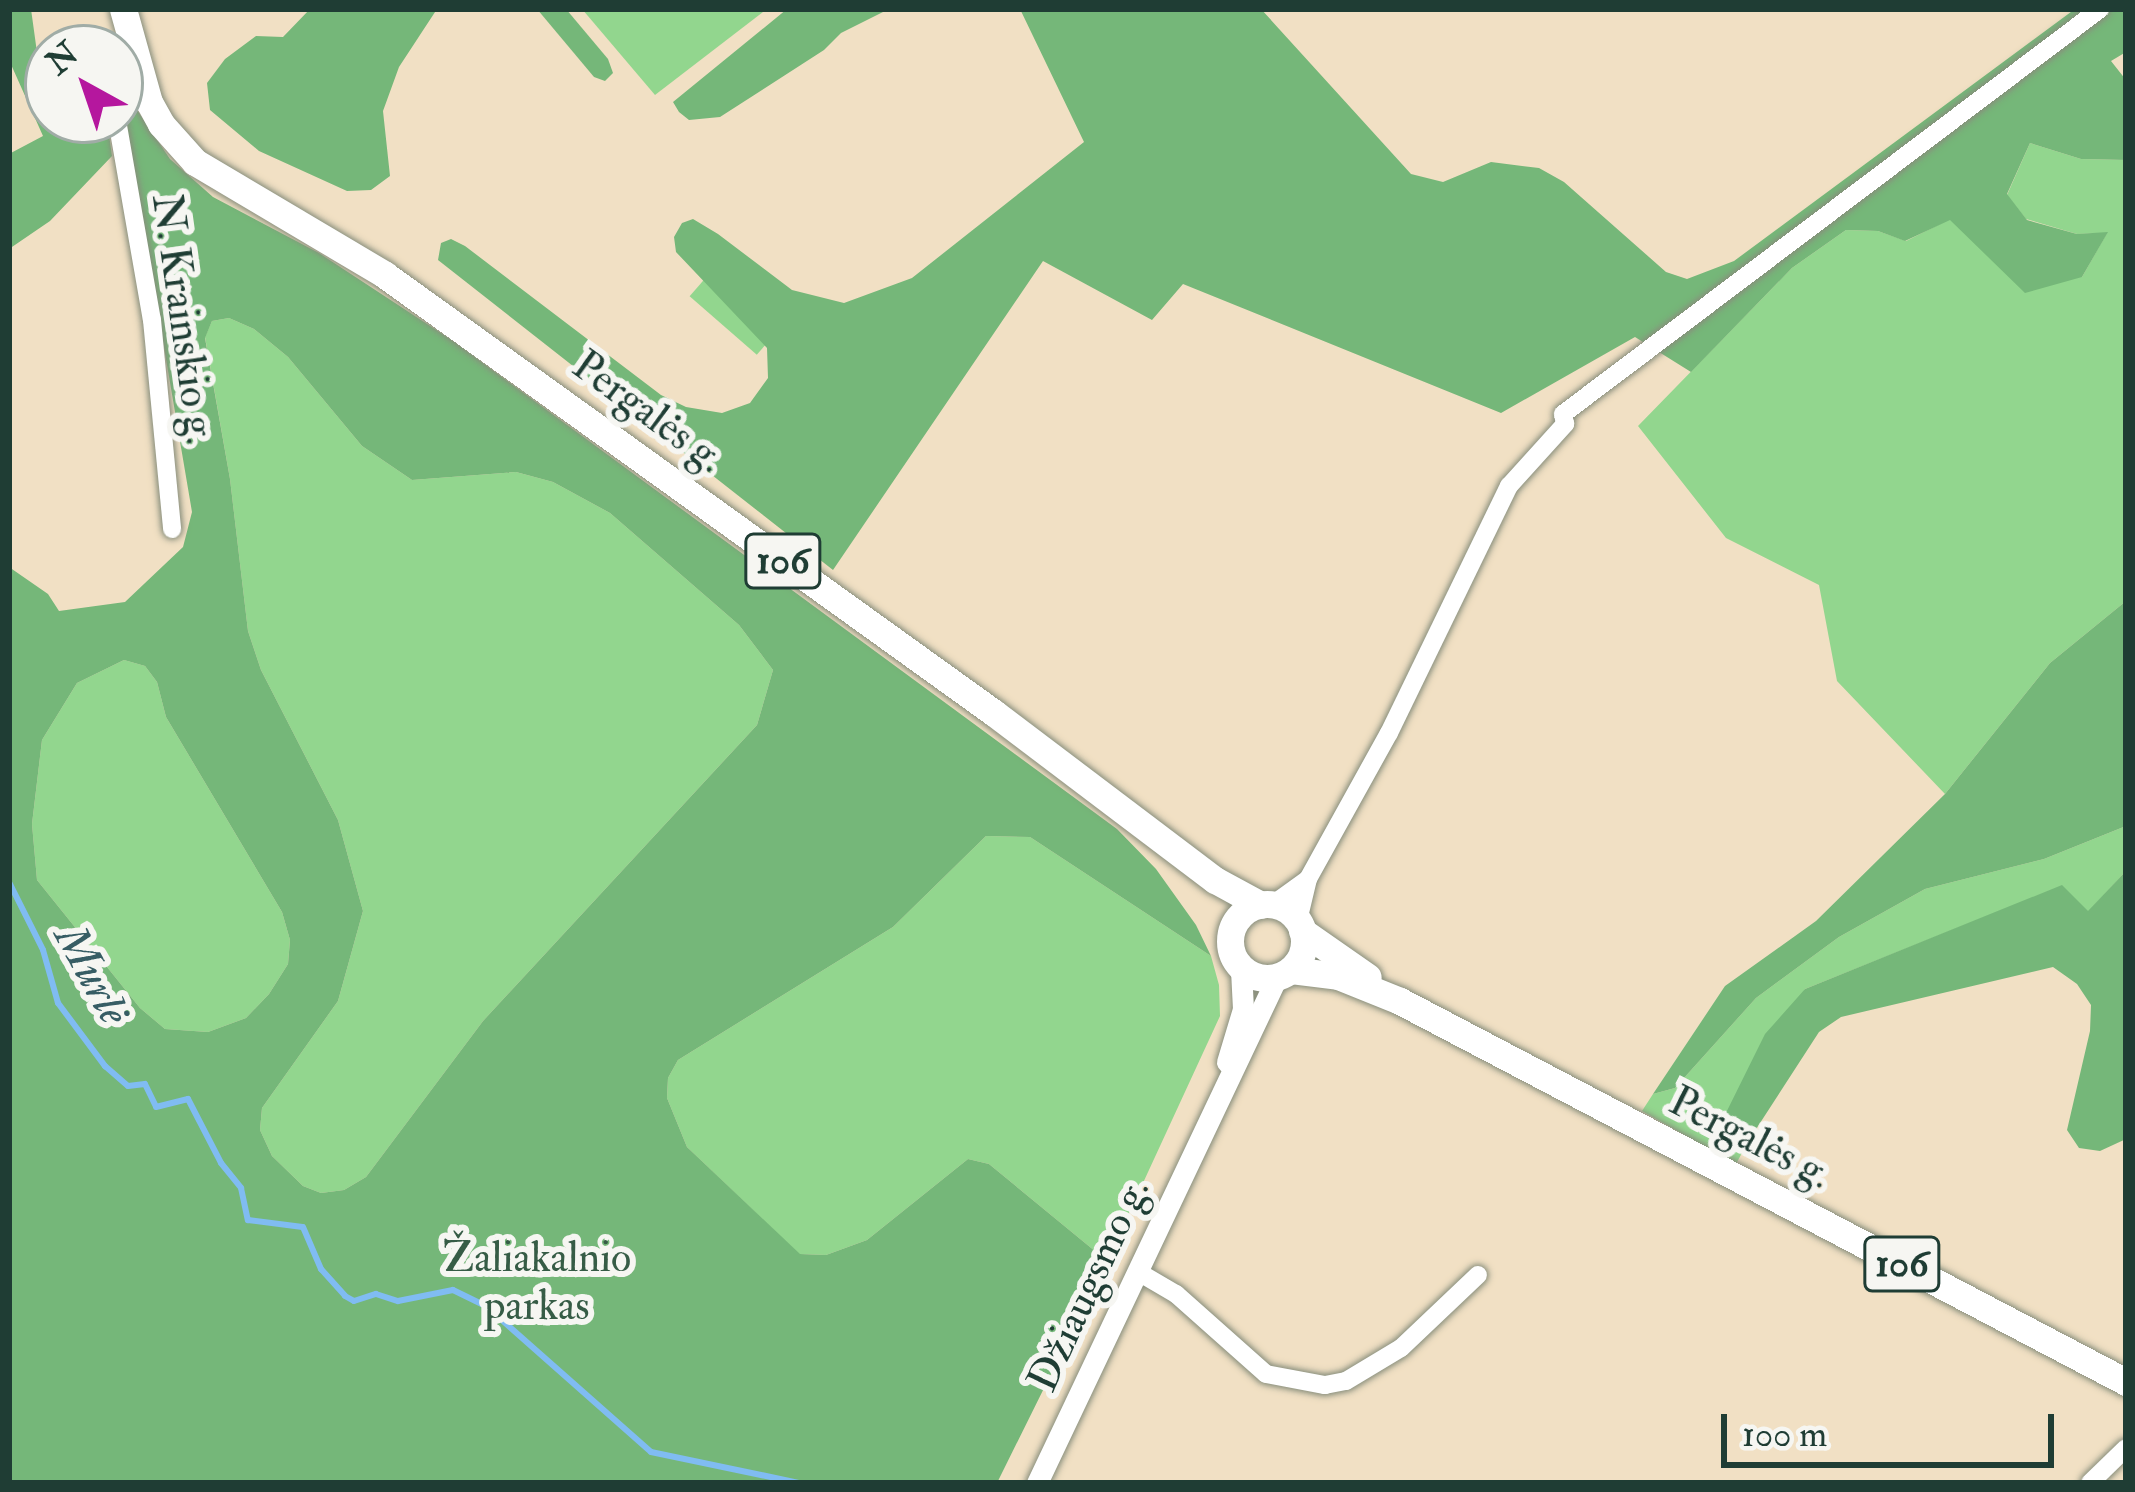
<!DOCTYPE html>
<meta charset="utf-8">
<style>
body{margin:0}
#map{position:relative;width:2135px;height:1492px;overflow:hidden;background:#f1e0c4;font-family:"IM FELL Double Pica",serif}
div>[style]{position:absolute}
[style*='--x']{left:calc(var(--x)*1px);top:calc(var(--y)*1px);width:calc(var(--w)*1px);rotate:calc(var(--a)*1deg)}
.green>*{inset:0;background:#92d68e;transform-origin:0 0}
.forest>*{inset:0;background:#75b779}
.stream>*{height:6px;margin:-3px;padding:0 3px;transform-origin:3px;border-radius:3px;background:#80bcf2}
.roads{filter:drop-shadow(0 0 3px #888e7c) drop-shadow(0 0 3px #888e7c)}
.minor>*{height:18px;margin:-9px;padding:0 9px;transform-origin:9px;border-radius:9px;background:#fff}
.tertiary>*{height:21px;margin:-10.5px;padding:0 10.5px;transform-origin:10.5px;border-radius:10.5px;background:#fff}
.primary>*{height:27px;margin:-13.5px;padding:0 13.5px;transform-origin:13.5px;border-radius:13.5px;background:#fff}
.primary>.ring{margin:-13.5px;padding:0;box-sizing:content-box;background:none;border:27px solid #fff;border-radius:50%}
span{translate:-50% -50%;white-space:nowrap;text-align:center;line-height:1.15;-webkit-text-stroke:12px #f6f6f2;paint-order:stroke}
.shield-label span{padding:3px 9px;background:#f6f6f2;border:3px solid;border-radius:9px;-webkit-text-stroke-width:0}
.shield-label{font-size:39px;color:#1f3d34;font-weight:700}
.street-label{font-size:42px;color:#1f3d34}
.park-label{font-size:42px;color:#365c46}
.water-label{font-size:45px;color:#375d64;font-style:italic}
.frame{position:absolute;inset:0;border:12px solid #1f3d34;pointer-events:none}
.north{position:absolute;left:24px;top:24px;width:120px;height:120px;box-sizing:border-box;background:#f6f6f2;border:3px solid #a0aca6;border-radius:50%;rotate:320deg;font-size:33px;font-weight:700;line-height:48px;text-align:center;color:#1f3d34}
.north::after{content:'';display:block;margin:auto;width:42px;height:54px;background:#b5179e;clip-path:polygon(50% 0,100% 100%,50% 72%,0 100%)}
.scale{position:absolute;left:1721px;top:1414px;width:333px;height:54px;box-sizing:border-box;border:6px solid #1f3d34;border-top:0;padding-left:15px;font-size:36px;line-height:42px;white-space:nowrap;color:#1f3d34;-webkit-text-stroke:9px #f6f6f2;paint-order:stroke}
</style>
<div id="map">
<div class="green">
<i style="clip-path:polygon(582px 9px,767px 9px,655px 95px)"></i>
<i style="clip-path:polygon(2030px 143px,2081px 159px,2126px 160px,2126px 601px,2050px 663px,1945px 794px,1837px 681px,1819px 585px,1726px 538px,1638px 426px,1792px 268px,1846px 230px,1878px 231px,1906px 241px,1950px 219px,1977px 245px,2082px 277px,2107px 233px,2077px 234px,2026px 219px,2007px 195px)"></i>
<i style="left:729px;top:251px;width:89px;height:60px;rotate:41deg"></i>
<i style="clip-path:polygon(229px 318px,254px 329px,288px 357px,362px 446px,412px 480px,516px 472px,553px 482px,610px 513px,739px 625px,773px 670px,757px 725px,483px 1021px,366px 1177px,344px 1190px,321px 1193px,303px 1186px,272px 1156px,260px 1130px,262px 1108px,338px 1001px,363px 911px,338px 820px,261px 670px,248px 631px,230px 479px,205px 337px,212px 321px)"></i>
<i style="clip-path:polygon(124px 660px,145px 666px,157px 682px,166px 717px,282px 912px,290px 940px,288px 964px,269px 994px,246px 1018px,208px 1032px,165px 1029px,140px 1008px,37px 880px,32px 824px,42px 740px,77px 683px)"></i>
<i style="clip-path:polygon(2126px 826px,2126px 871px,2088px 912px,2062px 886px,1805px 989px,1729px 1140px,1749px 1140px,1736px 1164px,1642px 1111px,1653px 1094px,1675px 1088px,1756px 998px,1839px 937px,1925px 889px,2044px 859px)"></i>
<i style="clip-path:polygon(986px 836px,1030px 837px,1211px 956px,1219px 985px,1220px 1016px,1107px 1261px,989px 1164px,968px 1159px,867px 1240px,826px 1255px,799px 1254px,687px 1147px,667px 1098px,668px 1078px,678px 1060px,893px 927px)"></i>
</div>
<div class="forest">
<i style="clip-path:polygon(9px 9px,31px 9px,39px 67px,48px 67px,48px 120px,107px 120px,112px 156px,50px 221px,9px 249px,9px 154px,43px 136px,9px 60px)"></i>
<i style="clip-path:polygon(310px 9px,437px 9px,399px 67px,383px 111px,390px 176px,371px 190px,347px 191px,259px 151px,210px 110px,207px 83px,225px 59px,256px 36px,283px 37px)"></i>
<i style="clip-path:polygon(537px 9px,566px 9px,608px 59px,613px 73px,605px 81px,594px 77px)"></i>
<i style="clip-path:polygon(787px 9px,889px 9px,841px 33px,824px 50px,720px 117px,689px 120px,679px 112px,673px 102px)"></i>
<i style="clip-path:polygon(1020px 9px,1261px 9px,1411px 174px,1443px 182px,1491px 162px,1539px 168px,1564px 182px,1666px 272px,1687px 279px,1734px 261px,2075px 9px,2126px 9px,2126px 52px,2111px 61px,2126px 80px,2126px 160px,2081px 159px,2030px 143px,2007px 194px,2027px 220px,2077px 234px,2108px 232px,2082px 277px,2025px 293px,1950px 220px,1905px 241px,1878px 231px,1846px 230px,1792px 268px,1691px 372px,1635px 337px,1501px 413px,1183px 284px,1152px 320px,1043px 261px,833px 570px,438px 260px,441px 243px,451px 239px,465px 246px,661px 395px,686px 407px,722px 413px,750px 403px,768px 378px,767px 348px,676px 252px,674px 237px,682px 223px,693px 219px,718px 234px,792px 290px,844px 303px,912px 278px,1084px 142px)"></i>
<i style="clip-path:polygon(evenodd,137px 110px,170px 159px,213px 197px,319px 253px,453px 341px,1117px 829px,1156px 869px,1196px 925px,1211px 956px,1030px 837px,986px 836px,893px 927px,678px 1060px,668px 1078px,667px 1098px,687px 1147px,800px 1254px,826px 1255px,867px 1240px,968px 1159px,989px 1164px,1107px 1261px,997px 1483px,9px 1483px,9px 567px,48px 594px,59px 611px,125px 602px,183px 547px,192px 512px,125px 118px,137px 110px,229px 318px,254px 329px,288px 357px,362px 446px,412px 480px,516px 472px,553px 482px,610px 513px,739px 625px,773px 670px,757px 725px,483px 1021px,366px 1177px,344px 1190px,321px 1193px,303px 1186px,272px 1156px,260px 1130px,262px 1108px,338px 1001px,363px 911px,338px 820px,261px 670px,248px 631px,230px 479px,205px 338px,212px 321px,229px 318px,137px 110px,124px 660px,145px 666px,157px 682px,166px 717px,282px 912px,290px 940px,288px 964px,269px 994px,246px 1018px,208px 1032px,165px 1029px,140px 1008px,37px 880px,32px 824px,42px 740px,77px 683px,124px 660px)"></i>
<i style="clip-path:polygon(2126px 601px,2126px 826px,2044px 859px,1925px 889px,1839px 937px,1756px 998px,1675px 1088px,1653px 1094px,1725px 986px,1816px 921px,1945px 794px,2050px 663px)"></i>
<i style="clip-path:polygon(2126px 871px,2126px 1139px,2100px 1151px,2079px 1148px,2067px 1130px,2090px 1031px,2091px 1005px,2077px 984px,2053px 967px,1841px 1017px,1819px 1032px,1749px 1140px,1729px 1140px,1719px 1127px,1765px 1034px,1805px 989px,2062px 885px,2088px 911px)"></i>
</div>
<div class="stream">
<i style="--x:9;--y:882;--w:76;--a:63.4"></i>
<i style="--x:43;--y:950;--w:55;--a:74.2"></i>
<i style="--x:58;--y:1003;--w:79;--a:53.3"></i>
<i style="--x:105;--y:1066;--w:30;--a:41"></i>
<i style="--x:128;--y:1086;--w:17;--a:-7"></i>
<i style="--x:145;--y:1084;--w:25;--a:64"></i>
<i style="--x:156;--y:1107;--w:33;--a:-14"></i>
<i style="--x:188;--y:1099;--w:72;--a:62.7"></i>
<i style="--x:221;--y:1163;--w:32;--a:51"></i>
<i style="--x:241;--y:1188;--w:33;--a:78"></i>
<i style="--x:248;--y:1220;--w:55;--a:7.3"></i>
<i style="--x:303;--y:1227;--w:46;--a:66.8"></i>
<i style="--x:321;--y:1269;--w:36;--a:48"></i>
<i style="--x:345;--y:1296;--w:10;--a:29"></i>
<i style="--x:354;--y:1301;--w:23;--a:-18"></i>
<i style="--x:376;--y:1294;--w:23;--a:18"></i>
<i style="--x:398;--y:1301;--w:56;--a:-11.3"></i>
<i style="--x:453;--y:1290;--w:37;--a:26"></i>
<i style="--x:486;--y:1306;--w:220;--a:41.5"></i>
<i style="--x:651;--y:1452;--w:152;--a:11.8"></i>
</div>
<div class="roads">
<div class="minor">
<i style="--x:120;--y:88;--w:23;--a:-31"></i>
<i style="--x:117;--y:120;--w:203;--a:80.1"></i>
<i style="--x:152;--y:320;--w:210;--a:84.5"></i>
<i style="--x:1272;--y:905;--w:44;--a:-35.8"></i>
<i style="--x:1298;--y:921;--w:43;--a:-76.6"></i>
<i style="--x:1308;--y:879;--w:167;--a:-61"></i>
<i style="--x:1389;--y:733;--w:275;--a:-64.1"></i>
<i style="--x:1509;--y:486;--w:84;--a:-47.9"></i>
<i style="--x:1565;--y:424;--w:10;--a:-101"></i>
<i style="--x:1563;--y:414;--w:673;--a:-37.02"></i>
<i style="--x:1140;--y:1273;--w:42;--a:30.3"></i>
<i style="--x:1176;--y:1294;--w:120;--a:41.6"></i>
<i style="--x:1266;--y:1374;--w:60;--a:10.6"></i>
<i style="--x:1325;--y:1385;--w:21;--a:-11"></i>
<i style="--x:1346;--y:1381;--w:64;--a:-31"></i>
<i style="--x:1401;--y:1348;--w:106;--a:-43.5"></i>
<i style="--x:2090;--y:1483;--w:50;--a:-44.2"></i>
</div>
<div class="tertiary">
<i style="--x:1227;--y:1062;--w:55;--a:-73.2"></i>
<i style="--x:1243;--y:1009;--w:40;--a:-92.9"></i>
<i style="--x:1037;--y:1483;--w:560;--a:-64.62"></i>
</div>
<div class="primary">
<i style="--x:123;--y:9;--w:97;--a:74.4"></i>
<i style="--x:149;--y:102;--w:25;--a:61"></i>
<i style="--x:161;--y:124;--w:51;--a:48.2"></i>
<i style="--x:195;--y:162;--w:221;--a:30.7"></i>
<i style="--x:385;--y:275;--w:750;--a:35.72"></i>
<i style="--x:994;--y:713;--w:277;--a:37.1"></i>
<i style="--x:1215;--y:880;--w:52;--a:28.5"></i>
<i class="ring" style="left:1230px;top:904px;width:47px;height:47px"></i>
<i style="--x:1302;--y:931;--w:80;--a:34.9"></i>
<i style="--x:1291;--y:970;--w:47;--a:7.3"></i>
<i style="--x:1338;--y:976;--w:67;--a:22"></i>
<i style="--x:1400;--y:1001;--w:820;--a:27.69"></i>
</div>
</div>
<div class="shield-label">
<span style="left:783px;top:561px">106</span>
<span style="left:1902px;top:1264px">106</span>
</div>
<div class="street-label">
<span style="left:183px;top:319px;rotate:82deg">N. Krainskio g.</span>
<span style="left:648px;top:412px;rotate:36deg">Pergalės g.</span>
<span style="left:1750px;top:1138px;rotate:27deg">Pergalės g.</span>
<span style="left:1089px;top:1285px;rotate:-65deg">Džiaugsmo g.</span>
</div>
<div class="park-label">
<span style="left:537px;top:1282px">Žaliakalnio<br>parkas</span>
</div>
<div class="water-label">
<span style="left:91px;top:975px;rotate:61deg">Murlė</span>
</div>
<div class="frame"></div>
<div class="north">N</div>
<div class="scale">100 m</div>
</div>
